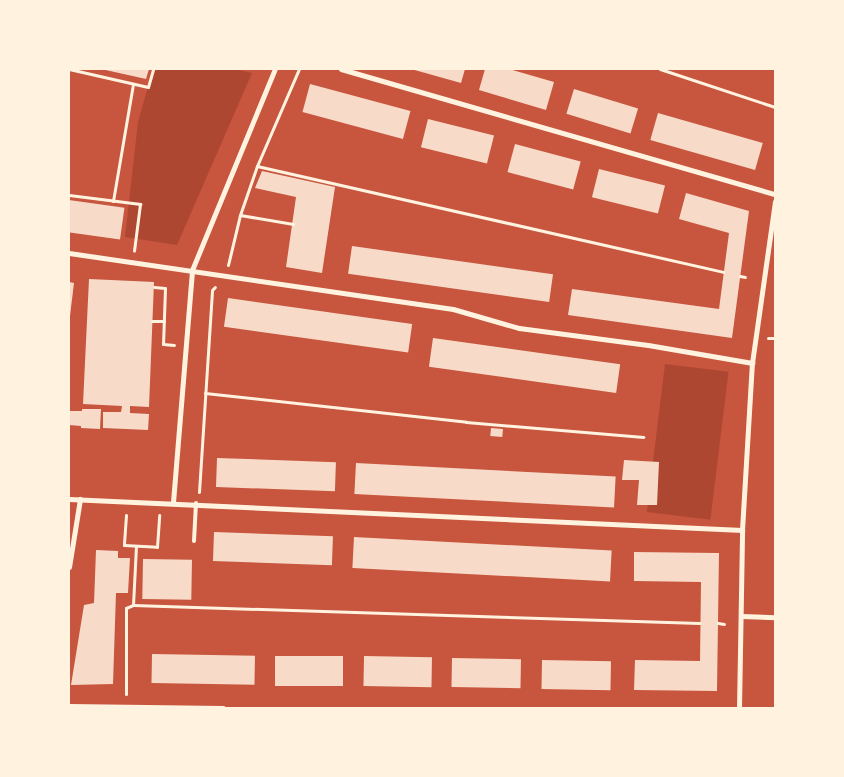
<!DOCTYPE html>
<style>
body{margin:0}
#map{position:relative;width:844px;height:777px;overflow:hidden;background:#c8553d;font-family:Poppins,sans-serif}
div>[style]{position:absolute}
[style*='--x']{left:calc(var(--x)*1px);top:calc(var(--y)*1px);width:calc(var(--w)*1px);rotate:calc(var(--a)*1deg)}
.green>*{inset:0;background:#ae4732;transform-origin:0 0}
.building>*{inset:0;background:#f7dbc8;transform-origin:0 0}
.path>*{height:3px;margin:-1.5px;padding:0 1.5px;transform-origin:1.5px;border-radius:1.5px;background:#fff3e0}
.service>*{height:4px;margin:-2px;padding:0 2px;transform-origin:2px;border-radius:2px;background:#fff3e0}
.minor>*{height:5px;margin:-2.5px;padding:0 2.5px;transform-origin:2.5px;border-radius:2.5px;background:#fff3e0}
span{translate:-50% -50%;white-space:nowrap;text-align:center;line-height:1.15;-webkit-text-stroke:4px #fff3e0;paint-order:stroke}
.frame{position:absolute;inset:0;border:70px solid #fff3e0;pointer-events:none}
</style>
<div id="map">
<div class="green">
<i style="clip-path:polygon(153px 69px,235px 69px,252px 73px,177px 245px,125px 237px,138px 122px)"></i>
<i style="left:665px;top:364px;width:64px;height:149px;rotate:7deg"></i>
</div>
<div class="building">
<i style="clip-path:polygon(101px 69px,149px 69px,146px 79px)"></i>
<i style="clip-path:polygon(411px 69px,465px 69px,461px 83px)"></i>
<i style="clip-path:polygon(485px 69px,509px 69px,554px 82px,546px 110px,479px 90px)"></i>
<i style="left:310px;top:84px;width:104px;height:29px;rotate:15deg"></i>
<i style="left:574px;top:89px;width:67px;height:26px;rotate:17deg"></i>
<i style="left:658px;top:113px;width:109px;height:28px;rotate:16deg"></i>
<i style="left:428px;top:119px;width:68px;height:29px;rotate:14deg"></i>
<i style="left:515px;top:144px;width:68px;height:29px;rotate:15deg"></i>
<i style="left:599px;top:169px;width:68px;height:29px;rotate:14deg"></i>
<i style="clip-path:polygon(262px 171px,335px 187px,322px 273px,286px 267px,296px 197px,255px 188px)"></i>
<i style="clip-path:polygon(686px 193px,749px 211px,732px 338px,568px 315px,572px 289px,719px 309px,729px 233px,679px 219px)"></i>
<i style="left:69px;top:200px;width:56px;height:32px;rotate:8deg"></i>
<i style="left:352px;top:246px;width:203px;height:28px;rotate:8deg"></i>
<i style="clip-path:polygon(89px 279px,154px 282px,149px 407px,130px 406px,130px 413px,149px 414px,148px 430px,103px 428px,103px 412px,121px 412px,122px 406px,83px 404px)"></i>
<i style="clip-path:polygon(69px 282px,74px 283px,70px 316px,69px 316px)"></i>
<i style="left:228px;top:298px;width:186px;height:29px;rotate:8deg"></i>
<i style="left:433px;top:338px;width:189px;height:29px;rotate:8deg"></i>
<i style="clip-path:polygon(82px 409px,101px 409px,100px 429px,81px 428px,81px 426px,69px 425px,69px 411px,82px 411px)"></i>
<i style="left:491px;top:428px;width:12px;height:8px;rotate:5deg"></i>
<i style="left:217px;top:458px;width:119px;height:29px;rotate:2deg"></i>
<i style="clip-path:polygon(624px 460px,659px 462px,657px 505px,637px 505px,639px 480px,622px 480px)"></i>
<i style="left:356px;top:463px;width:260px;height:31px;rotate:3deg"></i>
<i style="left:214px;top:532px;width:119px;height:29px;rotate:2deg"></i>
<i style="left:354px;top:537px;width:258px;height:31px;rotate:3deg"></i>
<i style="clip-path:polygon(96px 550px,118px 551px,118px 558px,130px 558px,128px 593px,116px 593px,113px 684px,71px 685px,84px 605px,94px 603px)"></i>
<i style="clip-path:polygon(634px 552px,719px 553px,717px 691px,634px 690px,635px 660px,700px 661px,701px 582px,634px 581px)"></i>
<i style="left:143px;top:559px;width:49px;height:40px;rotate:1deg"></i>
<i style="left:152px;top:654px;width:103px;height:29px;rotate:1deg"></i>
<i style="left:275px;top:656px;width:68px;height:30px"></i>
<i style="left:364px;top:656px;width:68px;height:30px;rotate:1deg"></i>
<i style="left:452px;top:658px;width:69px;height:29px;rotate:1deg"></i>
<i style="left:542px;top:660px;width:69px;height:29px;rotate:1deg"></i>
</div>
<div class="path">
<i style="--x:69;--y:69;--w:81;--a:12.8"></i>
<i style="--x:148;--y:87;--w:19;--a:-74"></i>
<i style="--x:660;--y:69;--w:121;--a:18.3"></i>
<i style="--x:257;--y:166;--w:478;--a:12.8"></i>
<i style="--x:69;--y:195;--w:72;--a:7.2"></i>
<i style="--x:140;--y:204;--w:47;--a:97.3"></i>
<i style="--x:113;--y:201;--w:119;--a:-80.3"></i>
<i style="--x:240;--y:215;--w:54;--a:9.6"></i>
<i style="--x:228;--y:265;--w:51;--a:-76.5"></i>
<i style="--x:240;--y:215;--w:52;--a:-70.9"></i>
<i style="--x:257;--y:166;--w:106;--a:-66.6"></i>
<i style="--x:740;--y:276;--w:5;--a:11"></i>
<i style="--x:154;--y:287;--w:11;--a:5"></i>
<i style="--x:165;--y:288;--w:56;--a:92"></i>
<i style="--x:163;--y:344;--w:11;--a:5"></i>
<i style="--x:152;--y:321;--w:12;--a:0"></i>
<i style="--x:768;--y:338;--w:7;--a:0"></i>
<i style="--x:205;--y:393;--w:263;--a:6.3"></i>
<i style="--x:466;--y:422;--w:178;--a:4.8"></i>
<i style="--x:199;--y:492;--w:202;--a:-86.3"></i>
<i style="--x:212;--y:290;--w:4;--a:-45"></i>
<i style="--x:126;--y:515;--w:30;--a:94"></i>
<i style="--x:124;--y:545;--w:33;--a:3"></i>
<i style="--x:157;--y:547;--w:32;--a:-86"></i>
<i style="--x:133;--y:605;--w:59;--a:-87.1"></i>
<i style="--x:718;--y:623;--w:6;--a:9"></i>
<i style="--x:126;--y:694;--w:86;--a:-90"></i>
<i style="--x:126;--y:608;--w:8;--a:-23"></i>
<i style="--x:133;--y:605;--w:567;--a:1.82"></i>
</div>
<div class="service">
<i style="--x:194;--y:541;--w:38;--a:-87"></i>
</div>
<div class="minor">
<i style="--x:341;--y:69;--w:452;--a:16.1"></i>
<i style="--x:69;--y:253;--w:388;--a:8.3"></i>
<i style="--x:453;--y:309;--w:69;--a:16.1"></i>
<i style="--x:519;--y:328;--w:130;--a:7.5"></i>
<i style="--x:648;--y:345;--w:106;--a:9.8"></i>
<i style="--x:69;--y:499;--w:674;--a:2.64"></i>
<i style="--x:173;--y:502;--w:233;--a:-85.3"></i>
<i style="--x:192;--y:270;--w:217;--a:-67.6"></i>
<i style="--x:69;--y:567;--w:69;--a:-80.8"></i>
<i style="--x:741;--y:616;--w:34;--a:2"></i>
<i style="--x:69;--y:706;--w:154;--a:0.7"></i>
<i style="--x:739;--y:708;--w:178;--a:-89"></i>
<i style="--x:742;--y:530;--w:167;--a:-86.6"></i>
<i style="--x:752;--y:363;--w:163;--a:-81.9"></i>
</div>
<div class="frame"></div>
</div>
